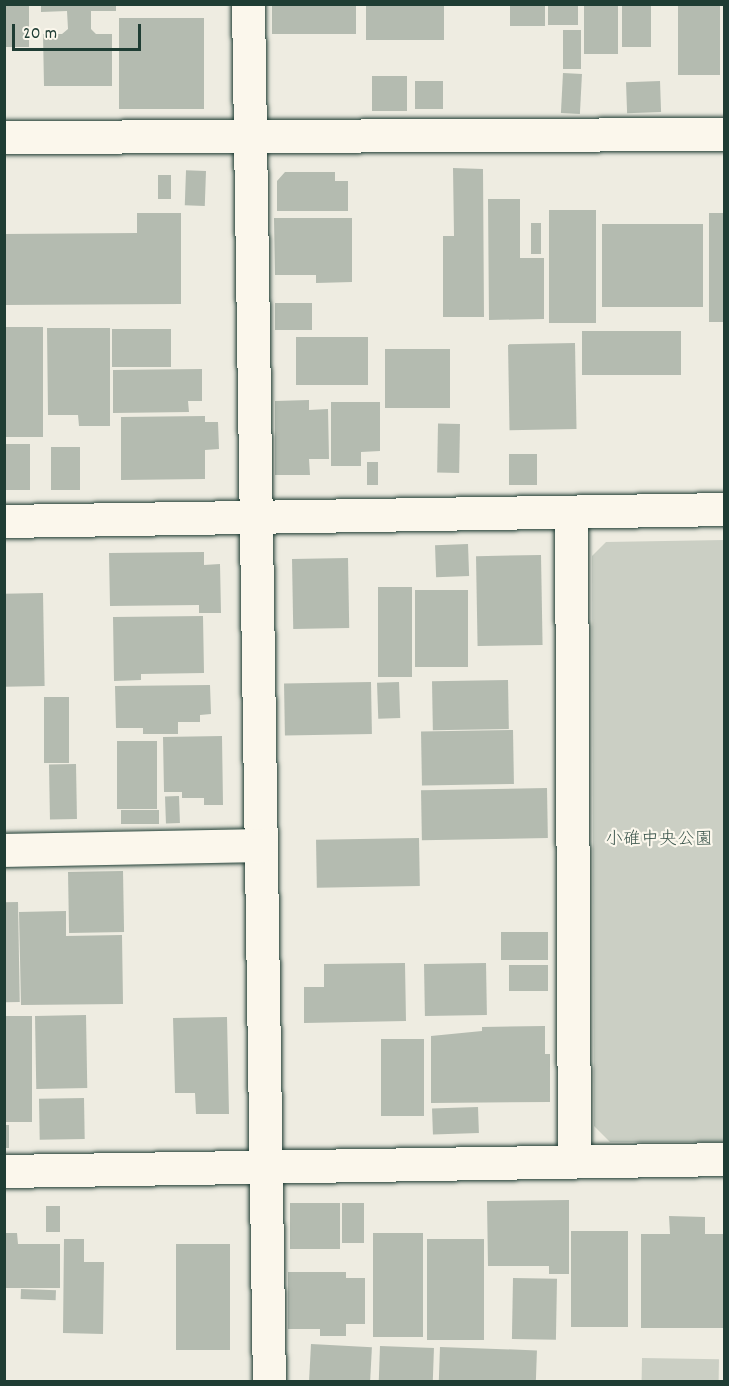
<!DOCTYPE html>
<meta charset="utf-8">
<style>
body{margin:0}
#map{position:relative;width:729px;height:1386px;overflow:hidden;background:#eeece1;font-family:Dekko,"Klee One",sans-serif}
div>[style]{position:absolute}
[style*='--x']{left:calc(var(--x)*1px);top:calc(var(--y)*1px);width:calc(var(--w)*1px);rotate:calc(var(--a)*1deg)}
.green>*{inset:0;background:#cbcfc4;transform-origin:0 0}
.building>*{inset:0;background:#b4bbb0;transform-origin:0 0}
.roads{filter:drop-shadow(0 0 2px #1f3d34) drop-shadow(0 0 2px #1f3d34)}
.minor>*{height:33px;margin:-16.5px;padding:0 16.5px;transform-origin:16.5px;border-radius:16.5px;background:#fbf7ec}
span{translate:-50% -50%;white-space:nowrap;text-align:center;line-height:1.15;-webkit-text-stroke:4.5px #fbf7ec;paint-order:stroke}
.park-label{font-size:18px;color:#415a51}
.frame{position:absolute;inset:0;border:6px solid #1f3d34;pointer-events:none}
.scale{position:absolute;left:12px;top:24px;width:129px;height:27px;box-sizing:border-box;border:3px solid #1f3d34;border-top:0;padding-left:8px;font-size:18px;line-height:21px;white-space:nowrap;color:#1f3d34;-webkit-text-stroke:4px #fbf7ec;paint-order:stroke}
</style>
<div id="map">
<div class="green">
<i style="clip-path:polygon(724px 540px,724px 1142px,610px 1142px,594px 1126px,592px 556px,606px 542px)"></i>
<i style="left:642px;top:1358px;width:77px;height:23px;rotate:1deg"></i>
</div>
<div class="building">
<i style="left:4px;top:4px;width:25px;height:43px"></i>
<i style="clip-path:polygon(41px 4px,116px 4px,116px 11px,91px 11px,91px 29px,96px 34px,112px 34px,112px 86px,44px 86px,43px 34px,62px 34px,68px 29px,67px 11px,41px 12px)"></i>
<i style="left:272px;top:4px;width:84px;height:30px"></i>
<i style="left:366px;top:4px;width:78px;height:36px"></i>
<i style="left:510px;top:4px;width:35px;height:22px"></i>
<i style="left:548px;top:4px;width:30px;height:21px"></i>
<i style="left:584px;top:4px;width:34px;height:50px"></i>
<i style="left:622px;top:4px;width:29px;height:43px"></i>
<i style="left:678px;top:4px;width:42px;height:71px"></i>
<i style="left:204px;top:18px;width:91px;height:85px;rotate:90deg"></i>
<i style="left:563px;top:30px;width:18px;height:39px"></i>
<i style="left:563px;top:73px;width:19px;height:40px;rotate:3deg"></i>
<i style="left:372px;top:76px;width:35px;height:35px"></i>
<i style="left:415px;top:81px;width:28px;height:28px"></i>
<i style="left:660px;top:81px;width:31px;height:34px;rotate:88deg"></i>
<i style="clip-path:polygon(453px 168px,483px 169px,484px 317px,443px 317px,443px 236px,454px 236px)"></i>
<i style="left:206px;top:171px;width:35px;height:20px;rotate:92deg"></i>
<i style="clip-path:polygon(285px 172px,335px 172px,335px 181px,348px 181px,348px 211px,277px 211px,277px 181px)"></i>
<i style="left:158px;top:175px;width:13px;height:24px"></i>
<i style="clip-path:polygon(488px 199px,520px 199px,520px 258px,544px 258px,544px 319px,489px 320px)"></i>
<i style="left:549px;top:210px;width:47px;height:113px"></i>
<i style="clip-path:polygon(137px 213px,181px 213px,181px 304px,4px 305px,4px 234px,137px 233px)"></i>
<i style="left:709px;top:213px;width:15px;height:109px"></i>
<i style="clip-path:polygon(274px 218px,352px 218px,352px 282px,316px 283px,316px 275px,275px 275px)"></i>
<i style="left:531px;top:223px;width:10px;height:31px"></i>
<i style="left:602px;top:224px;width:101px;height:83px"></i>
<i style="left:275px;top:303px;width:37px;height:27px"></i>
<i style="left:4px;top:327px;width:39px;height:110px"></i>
<i style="clip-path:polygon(47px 328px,110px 328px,110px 426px,79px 426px,78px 415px,48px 415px)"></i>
<i style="left:112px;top:329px;width:59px;height:38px"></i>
<i style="left:582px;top:331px;width:99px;height:44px"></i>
<i style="left:296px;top:337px;width:72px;height:48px"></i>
<i style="left:575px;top:343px;width:86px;height:67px;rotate:89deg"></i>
<i style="left:385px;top:349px;width:65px;height:59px"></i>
<i style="clip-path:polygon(202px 369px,202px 401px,188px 401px,189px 412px,113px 413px,113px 370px)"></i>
<i style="clip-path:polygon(309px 400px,309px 410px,328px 409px,329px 459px,309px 459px,310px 475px,275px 475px,275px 401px)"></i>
<i style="clip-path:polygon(331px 402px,380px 402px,380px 451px,361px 452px,361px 466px,331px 466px)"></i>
<i style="clip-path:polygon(205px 416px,205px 422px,218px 422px,219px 449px,205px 450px,205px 479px,121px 480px,121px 417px)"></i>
<i style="left:460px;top:424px;width:49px;height:22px;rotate:91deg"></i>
<i style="left:30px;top:444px;width:46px;height:26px;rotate:90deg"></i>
<i style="left:51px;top:447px;width:29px;height:43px"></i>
<i style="left:509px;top:454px;width:28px;height:31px"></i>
<i style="left:367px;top:462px;width:11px;height:23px"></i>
<i style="left:468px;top:544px;width:32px;height:33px;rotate:88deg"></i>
<i style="clip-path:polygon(204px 552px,204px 565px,220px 564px,221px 613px,199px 613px,199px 605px,110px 606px,109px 553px)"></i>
<i style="left:541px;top:555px;width:90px;height:65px;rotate:89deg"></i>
<i style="left:348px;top:558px;width:70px;height:56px;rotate:89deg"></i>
<i style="left:378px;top:587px;width:34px;height:90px"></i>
<i style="left:415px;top:590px;width:53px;height:77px"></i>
<i style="left:43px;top:593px;width:93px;height:39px;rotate:89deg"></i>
<i style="clip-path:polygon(203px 616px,204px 673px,141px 674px,141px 680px,114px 681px,113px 617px)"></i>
<i style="left:508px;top:680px;width:49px;height:76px;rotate:89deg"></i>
<i style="left:371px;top:682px;width:52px;height:87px;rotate:89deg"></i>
<i style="left:399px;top:682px;width:36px;height:22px;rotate:88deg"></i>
<i style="clip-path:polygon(210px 685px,211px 714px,200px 715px,200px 722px,178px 722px,178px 734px,143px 734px,143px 728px,116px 728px,115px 686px)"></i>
<i style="left:44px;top:697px;width:25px;height:66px"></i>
<i style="left:513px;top:730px;width:54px;height:92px;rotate:89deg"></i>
<i style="clip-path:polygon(222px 736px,223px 805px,204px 805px,204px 798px,182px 798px,182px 792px,164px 792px,163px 737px)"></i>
<i style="left:117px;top:741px;width:40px;height:68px"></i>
<i style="left:76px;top:764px;width:55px;height:27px;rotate:89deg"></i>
<i style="left:547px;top:788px;width:50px;height:126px;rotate:89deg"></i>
<i style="left:179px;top:796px;width:27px;height:14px;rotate:88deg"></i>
<i style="left:159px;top:810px;width:14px;height:38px;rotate:90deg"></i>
<i style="left:419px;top:838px;width:48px;height:103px;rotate:89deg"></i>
<i style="left:123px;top:871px;width:61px;height:55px;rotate:89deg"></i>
<i style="left:18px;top:902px;width:100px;height:14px;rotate:89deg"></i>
<i style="clip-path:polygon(66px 911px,66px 936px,122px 935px,123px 1004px,21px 1005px,19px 912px)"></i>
<i style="left:548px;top:932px;width:28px;height:47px;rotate:90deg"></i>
<i style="clip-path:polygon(405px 963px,406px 1021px,304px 1023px,304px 987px,324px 987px,324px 964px)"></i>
<i style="left:486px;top:963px;width:52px;height:62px;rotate:89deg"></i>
<i style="left:548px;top:965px;width:26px;height:39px;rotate:90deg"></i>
<i style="left:86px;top:1015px;width:73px;height:51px;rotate:89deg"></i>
<i style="left:4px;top:1016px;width:28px;height:106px"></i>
<i style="clip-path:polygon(227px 1017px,229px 1114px,196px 1114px,195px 1093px,175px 1093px,173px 1018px)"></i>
<i style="clip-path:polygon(545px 1026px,545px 1054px,550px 1054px,550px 1102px,431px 1103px,431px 1036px,482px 1031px,482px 1027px)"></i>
<i style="left:381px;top:1039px;width:43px;height:77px"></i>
<i style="left:84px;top:1098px;width:41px;height:45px;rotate:89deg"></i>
<i style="left:478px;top:1107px;width:26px;height:46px;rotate:88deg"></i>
<i style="left:4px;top:1125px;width:5px;height:23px"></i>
<i style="clip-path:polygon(569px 1200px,569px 1274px,549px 1274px,549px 1266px,488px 1266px,487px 1201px)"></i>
<i style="left:290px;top:1203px;width:50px;height:46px"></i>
<i style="left:364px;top:1203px;width:40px;height:22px;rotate:90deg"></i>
<i style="left:46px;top:1206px;width:14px;height:26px"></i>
<i style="clip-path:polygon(669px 1216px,705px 1217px,705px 1234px,724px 1234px,724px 1328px,641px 1328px,641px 1234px,670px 1234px)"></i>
<i style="left:571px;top:1231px;width:57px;height:96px"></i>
<i style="clip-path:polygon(4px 1233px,17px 1233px,18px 1244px,60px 1244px,60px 1288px,4px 1288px)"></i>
<i style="left:373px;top:1233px;width:50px;height:104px"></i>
<i style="clip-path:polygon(64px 1239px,84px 1239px,84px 1262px,104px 1262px,103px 1334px,63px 1333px)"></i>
<i style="left:427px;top:1239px;width:57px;height:101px"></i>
<i style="left:176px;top:1244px;width:54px;height:106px"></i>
<i style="clip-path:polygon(288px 1272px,346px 1272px,346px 1278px,365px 1278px,365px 1324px,346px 1324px,346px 1336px,320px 1336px,320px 1329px,288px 1329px)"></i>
<i style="left:513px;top:1278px;width:44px;height:61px;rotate:1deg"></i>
<i style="left:21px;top:1289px;width:35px;height:10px;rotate:2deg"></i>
<i style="left:311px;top:1344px;width:61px;height:38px;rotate:3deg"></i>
<i style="left:380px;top:1346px;width:54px;height:36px;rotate:2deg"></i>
<i style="left:440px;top:1347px;width:97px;height:35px;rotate:2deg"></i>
</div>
<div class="roads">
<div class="minor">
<i style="--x:248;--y:4;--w:1378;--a:89.13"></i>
<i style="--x:4;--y:137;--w:720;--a:-0.24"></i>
<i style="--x:571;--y:512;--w:649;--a:89.74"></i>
<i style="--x:4;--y:521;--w:720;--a:-0.95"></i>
<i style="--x:4;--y:850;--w:256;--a:-1.1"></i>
<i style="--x:4;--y:1171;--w:720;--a:-0.95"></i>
</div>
</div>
<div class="park-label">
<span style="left:659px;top:841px">小碓中央公園</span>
</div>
<div class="frame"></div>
<div class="scale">20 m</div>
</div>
